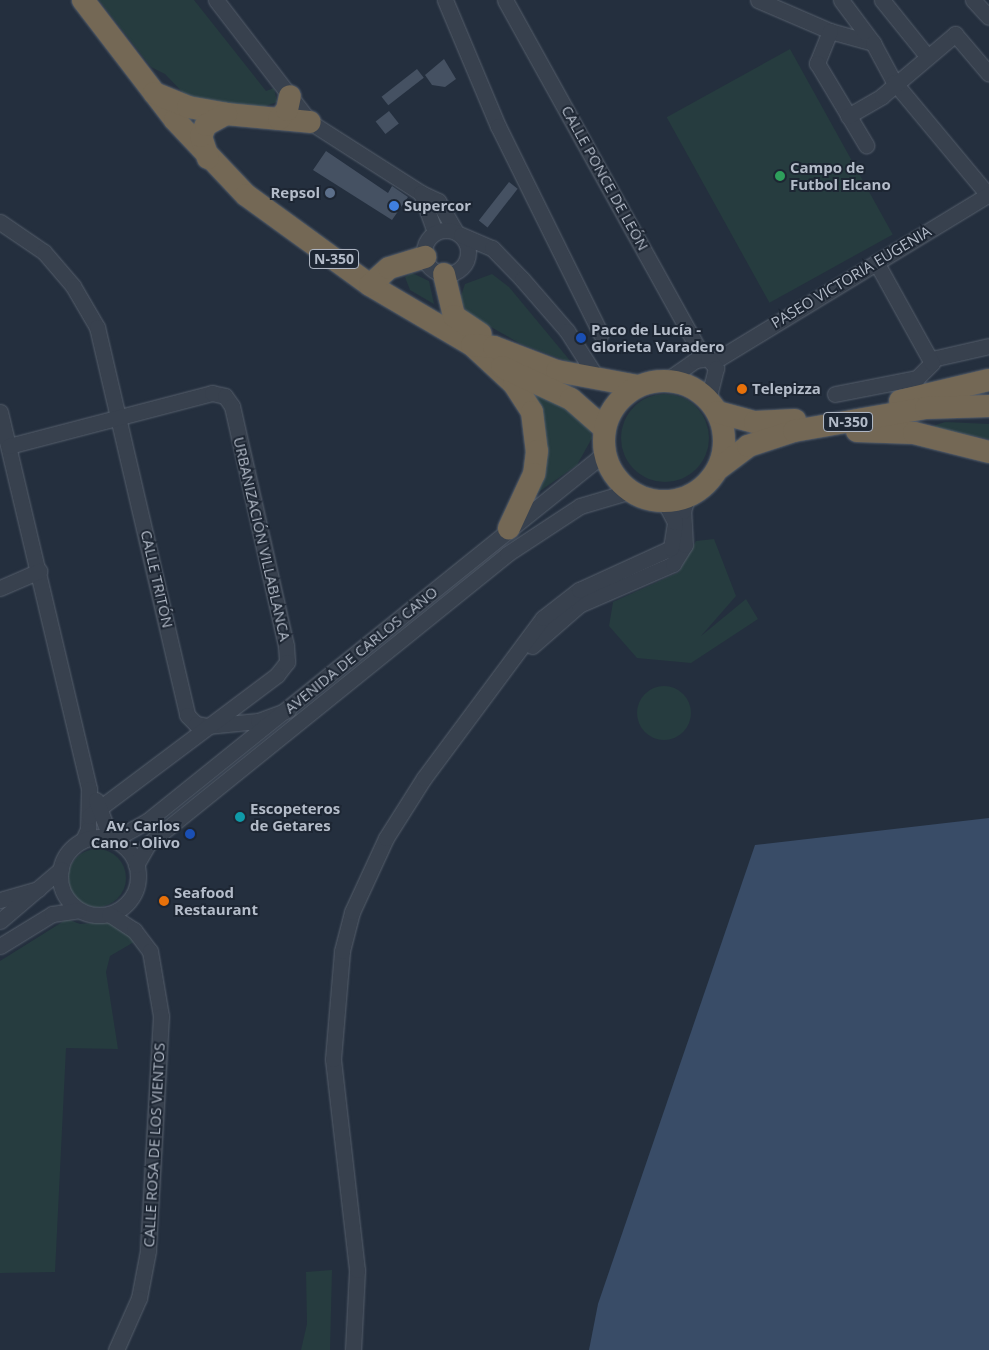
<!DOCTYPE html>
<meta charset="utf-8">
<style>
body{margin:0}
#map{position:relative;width:989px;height:1350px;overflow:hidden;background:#242f3e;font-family:"Open Sans",sans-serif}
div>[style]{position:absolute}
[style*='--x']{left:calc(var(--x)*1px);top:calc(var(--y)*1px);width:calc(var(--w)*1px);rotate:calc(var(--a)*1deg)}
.green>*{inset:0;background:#263c3f;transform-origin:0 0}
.round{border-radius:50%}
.water>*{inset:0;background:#394c67}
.building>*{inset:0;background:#455162;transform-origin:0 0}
.roads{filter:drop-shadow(0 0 1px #565f6c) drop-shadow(0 0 1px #565f6c)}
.minor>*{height:15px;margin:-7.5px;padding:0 7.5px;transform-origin:7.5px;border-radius:7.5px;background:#38414e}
.minor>.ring{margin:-7.5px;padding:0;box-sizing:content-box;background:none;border:15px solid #38414e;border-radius:50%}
.highway>*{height:22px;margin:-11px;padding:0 11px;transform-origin:11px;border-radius:11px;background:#746855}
.highway>.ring{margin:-11px;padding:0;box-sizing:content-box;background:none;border:22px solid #746855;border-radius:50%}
.dots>*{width:14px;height:14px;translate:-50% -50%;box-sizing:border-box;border:2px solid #1d2633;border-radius:50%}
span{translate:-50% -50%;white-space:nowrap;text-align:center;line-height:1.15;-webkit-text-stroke:4px #1d2633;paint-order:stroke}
.shield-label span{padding:1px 4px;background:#1d2633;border:1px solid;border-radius:4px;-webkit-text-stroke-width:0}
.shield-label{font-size:14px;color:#b4bcc9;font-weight:700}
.poi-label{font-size:15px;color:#b4bcc9;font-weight:700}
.left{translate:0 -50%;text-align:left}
.right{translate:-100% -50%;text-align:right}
.street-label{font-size:15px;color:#b4bcc9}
</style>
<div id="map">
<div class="green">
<i style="clip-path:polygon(99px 0,194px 0,266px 91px,274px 88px,277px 102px,263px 107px,190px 100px,165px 74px,151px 67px)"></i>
<i style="left:790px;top:49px;width:212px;height:141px;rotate:61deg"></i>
<i style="clip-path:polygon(412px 273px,429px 281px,434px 304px,410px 290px,405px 277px)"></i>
<i style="clip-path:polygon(492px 274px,509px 287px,572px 363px,521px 344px,468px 314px,460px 299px,465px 284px)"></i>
<i style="clip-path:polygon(524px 387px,557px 399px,590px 429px,592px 438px,577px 465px,536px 494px)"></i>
<i class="round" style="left:621px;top:394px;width:88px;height:88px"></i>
<i style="clip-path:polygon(945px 422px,989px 424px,989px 439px,930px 427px)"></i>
<i style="clip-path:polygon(714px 539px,736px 596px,701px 636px,746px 599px,758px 619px,691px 663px,637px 658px,609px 626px,613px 602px,679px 572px,696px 541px)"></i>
<i class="round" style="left:637px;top:686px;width:54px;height:54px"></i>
<i class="round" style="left:68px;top:849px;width:58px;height:58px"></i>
<i style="clip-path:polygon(67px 919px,80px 924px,116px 921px,134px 942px,110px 956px,106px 972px,118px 1049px,66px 1048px,55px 1272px,0 1273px,0 961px)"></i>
<i style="clip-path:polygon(332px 1270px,330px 1350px,301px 1350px,307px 1324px,306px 1272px)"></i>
</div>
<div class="water">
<i style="clip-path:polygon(989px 818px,989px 1350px,589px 1350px,598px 1304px,755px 845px)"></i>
</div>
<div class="building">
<i style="clip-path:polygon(444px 59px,456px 79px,445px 87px,432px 85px,425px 75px)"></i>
<i style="left:417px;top:69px;width:11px;height:45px;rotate:52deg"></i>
<i style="left:389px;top:111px;width:16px;height:17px;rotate:52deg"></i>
<i style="clip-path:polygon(326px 151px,388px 193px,392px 186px,408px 197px,392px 220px,313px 170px)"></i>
<i style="left:509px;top:182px;width:11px;height:49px;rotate:38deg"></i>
</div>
<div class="roads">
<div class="minor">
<i style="--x:216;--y:0;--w:154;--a:52.4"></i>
<i style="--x:310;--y:122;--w:132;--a:32.6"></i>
<i style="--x:421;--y:193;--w:41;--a:70.3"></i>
<i style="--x:445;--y:0;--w:137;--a:67.2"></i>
<i style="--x:498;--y:126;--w:232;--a:63.7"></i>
<i style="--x:505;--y:0;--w:408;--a:61"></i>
<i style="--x:758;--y:0;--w:78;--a:23.3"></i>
<i style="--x:830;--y:31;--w:45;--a:15.6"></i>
<i style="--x:841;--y:0;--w:54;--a:53.3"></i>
<i style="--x:873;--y:43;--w:44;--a:61.7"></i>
<i style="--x:894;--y:82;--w:147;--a:50.2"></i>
<i style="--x:882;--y:0;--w:72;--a:51.2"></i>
<i style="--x:973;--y:0;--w:23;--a:47"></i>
<i style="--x:830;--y:31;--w:35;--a:112"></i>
<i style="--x:817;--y:63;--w:96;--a:59.1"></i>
<i style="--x:848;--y:116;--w:39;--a:-30"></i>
<i style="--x:882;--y:96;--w:96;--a:-40.3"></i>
<i style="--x:955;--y:34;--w:52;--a:49.6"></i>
<i style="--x:421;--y:193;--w:19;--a:25"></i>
<i style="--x:438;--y:201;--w:34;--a:60"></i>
<i style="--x:0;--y:222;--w:53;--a:34.3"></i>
<i style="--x:44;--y:252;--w:45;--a:49.5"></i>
<i style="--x:73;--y:286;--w:48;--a:59.7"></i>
<i style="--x:97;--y:327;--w:398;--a:76.9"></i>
<i style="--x:187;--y:715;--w:13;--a:45"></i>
<i style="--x:196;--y:724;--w:11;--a:10"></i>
<i style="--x:207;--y:726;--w:51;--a:-5.6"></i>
<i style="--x:258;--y:721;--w:32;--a:-20"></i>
<i class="ring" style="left:424px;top:230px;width:29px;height:29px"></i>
<i style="--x:461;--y:235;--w:34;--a:23"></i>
<i style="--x:492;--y:248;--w:43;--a:45.9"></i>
<i style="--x:522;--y:279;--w:69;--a:49.1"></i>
<i style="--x:567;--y:331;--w:59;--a:57.4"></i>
<i style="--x:932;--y:359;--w:58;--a:-12.8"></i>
<i style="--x:713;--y:362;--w:323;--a:-31.3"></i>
<i style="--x:667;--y:380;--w:35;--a:-35"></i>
<i style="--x:696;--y:360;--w:12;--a:-9"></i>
<i style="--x:708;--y:358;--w:13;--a:51"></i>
<i style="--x:716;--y:368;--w:32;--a:104"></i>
<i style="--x:835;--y:394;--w:84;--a:-11"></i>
<i style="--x:917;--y:378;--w:21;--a:-45"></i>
<i style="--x:932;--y:363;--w:115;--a:-119"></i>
<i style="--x:0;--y:412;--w:387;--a:76.7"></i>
<i style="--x:89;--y:789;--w:40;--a:91.4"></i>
<i style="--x:88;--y:829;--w:12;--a:114"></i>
<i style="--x:9;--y:446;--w:210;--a:-14.6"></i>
<i style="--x:212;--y:393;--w:13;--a:13"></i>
<i style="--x:225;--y:396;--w:12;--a:55"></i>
<i style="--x:232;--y:406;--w:246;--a:77.3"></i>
<i style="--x:286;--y:646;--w:16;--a:86"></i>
<i style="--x:287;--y:662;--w:16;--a:128"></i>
<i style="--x:277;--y:675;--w:235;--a:143.1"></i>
<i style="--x:0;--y:588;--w:43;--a:-23.6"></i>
<i style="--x:532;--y:646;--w:62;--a:-41.1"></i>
<i style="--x:579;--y:605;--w:103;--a:-23.6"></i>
<i style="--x:673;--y:564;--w:22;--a:-58"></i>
<i style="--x:685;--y:545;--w:34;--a:-93"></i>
<i style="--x:683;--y:511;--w:16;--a:-72"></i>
<i style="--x:96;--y:800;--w:42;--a:69"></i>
<i class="ring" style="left:60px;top:837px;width:63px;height:63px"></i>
<i style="--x:113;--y:840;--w:38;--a:-29"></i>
<i style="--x:146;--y:822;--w:589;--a:-38.8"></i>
<i style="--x:136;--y:865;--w:24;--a:-60"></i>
<i style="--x:148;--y:844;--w:461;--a:-38.9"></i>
<i style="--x:507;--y:554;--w:87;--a:-33.3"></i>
<i style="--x:580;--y:506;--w:53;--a:-16.4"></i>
<i style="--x:0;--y:900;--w:40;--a:-16"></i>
<i style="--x:109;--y:914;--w:30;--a:33"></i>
<i style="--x:134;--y:930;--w:26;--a:53"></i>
<i style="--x:150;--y:951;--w:66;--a:80.4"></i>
<i style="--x:161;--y:1016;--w:235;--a:93.2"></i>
<i style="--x:148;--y:1251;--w:48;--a:100.8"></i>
<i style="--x:139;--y:1298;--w:57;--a:113.9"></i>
<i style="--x:0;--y:921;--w:80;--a:-40.4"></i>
<i style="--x:0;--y:946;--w:61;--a:-31.6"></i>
<i style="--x:52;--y:914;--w:27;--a:-8"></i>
<i style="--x:353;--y:1350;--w:80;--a:-87.1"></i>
<i style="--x:357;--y:1270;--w:212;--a:-96.5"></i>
<i style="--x:333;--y:1059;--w:108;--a:-85.2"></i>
<i style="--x:342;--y:951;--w:40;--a:-75.6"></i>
<i style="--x:352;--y:912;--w:81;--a:-65.3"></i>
<i style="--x:386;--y:838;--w:71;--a:-57.7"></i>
<i style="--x:424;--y:778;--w:199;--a:-53.4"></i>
<i style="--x:543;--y:618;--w:46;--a:-37.9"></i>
<i style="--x:579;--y:590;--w:101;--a:-24.5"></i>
<i style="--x:671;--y:548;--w:26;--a:-81"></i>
<i style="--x:675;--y:522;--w:24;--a:-118"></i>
</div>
<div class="highway">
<i style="--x:83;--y:0;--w:151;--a:52.5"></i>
<i style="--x:175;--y:120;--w:103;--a:46.6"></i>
<i style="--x:246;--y:195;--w:153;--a:36"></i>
<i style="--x:370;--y:285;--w:118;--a:30.5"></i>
<i style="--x:472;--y:345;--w:57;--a:42.9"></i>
<i style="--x:514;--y:384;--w:33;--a:57"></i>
<i style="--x:532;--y:412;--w:39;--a:83"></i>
<i style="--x:537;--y:451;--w:23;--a:97"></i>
<i style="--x:534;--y:474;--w:60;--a:114.8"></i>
<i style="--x:154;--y:93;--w:37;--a:22"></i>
<i style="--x:188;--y:107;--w:39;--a:10"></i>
<i style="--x:226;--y:114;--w:84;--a:5.4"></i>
<i style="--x:279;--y:119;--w:12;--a:-48"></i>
<i style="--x:287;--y:110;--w:14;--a:-78"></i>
<i style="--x:208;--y:158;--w:23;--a:-108"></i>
<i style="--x:201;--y:136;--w:12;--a:-66"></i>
<i style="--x:206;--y:125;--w:23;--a:-29"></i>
<i style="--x:444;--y:274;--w:43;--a:76.6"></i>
<i style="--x:454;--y:316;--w:32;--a:34"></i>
<i style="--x:370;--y:285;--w:25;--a:-42"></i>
<i style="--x:389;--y:268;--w:38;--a:-17"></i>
<i style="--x:472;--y:345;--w:22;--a:5"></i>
<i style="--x:494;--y:347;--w:67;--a:20.9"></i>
<i style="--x:557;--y:371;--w:82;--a:10.5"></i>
<i style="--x:502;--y:367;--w:76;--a:24.9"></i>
<i style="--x:571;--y:399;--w:45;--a:41.4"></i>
<i class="ring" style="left:604px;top:381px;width:98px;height:98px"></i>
<i style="--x:900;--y:401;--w:91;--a:-13.3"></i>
<i style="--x:717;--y:412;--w:39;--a:15"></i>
<i style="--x:755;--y:422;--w:40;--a:-2.9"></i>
<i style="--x:857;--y:431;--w:57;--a:2"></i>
<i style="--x:914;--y:433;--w:77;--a:14.2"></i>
<i style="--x:718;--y:469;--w:38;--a:-37"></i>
<i style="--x:748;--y:446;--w:48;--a:-18.1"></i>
<i style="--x:794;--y:431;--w:134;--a:-9.9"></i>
<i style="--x:926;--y:408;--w:63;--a:-1.8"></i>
</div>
</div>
<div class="dots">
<i style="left:780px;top:176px;background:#2e9e5b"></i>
<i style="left:330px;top:193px;background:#5c6f8a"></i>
<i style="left:394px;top:206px;background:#3f7fe0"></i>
<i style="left:581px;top:338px;background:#1a4fb4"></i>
<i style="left:742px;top:389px;background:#e8710a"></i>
<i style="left:240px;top:817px;background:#0f9aa8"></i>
<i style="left:190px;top:834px;background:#1a4fb4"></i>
<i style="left:164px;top:901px;background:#e8710a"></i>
</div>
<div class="shield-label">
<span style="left:334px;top:259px">N-350</span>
<span style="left:848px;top:422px">N-350</span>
</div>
<div class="poi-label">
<span class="left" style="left:790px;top:176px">Campo de<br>Futbol Elcano</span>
<span class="right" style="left:320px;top:193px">Repsol</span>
<span class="left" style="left:404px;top:206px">Supercor</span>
<span class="left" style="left:591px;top:338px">Paco de Lucía -<br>Glorieta Varadero</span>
<span class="left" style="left:752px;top:389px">Telepizza</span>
<span class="left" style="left:250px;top:817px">Escopeteros<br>de Getares</span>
<span class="right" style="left:180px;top:834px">Av. Carlos<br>Cano - Olivo</span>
<span class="left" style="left:174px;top:901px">Seafood<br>Restaurant</span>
</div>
<div class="street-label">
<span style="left:605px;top:178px;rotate:61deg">CALLE PONCE DE LEÓN</span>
<span style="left:851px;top:277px;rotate:-31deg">PASEO VICTORIA EUGENIA</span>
<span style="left:262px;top:539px;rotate:77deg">URBANIZACIÓN VILLABLANCA</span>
<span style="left:157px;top:579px;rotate:77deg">CALLE TRITÓN</span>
<span style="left:361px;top:650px;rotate:-39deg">AVENIDA DE CARLOS CANO</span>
<span style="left:154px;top:1145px;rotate:-87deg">CALLE ROSA DE LOS VIENTOS</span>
</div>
</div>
